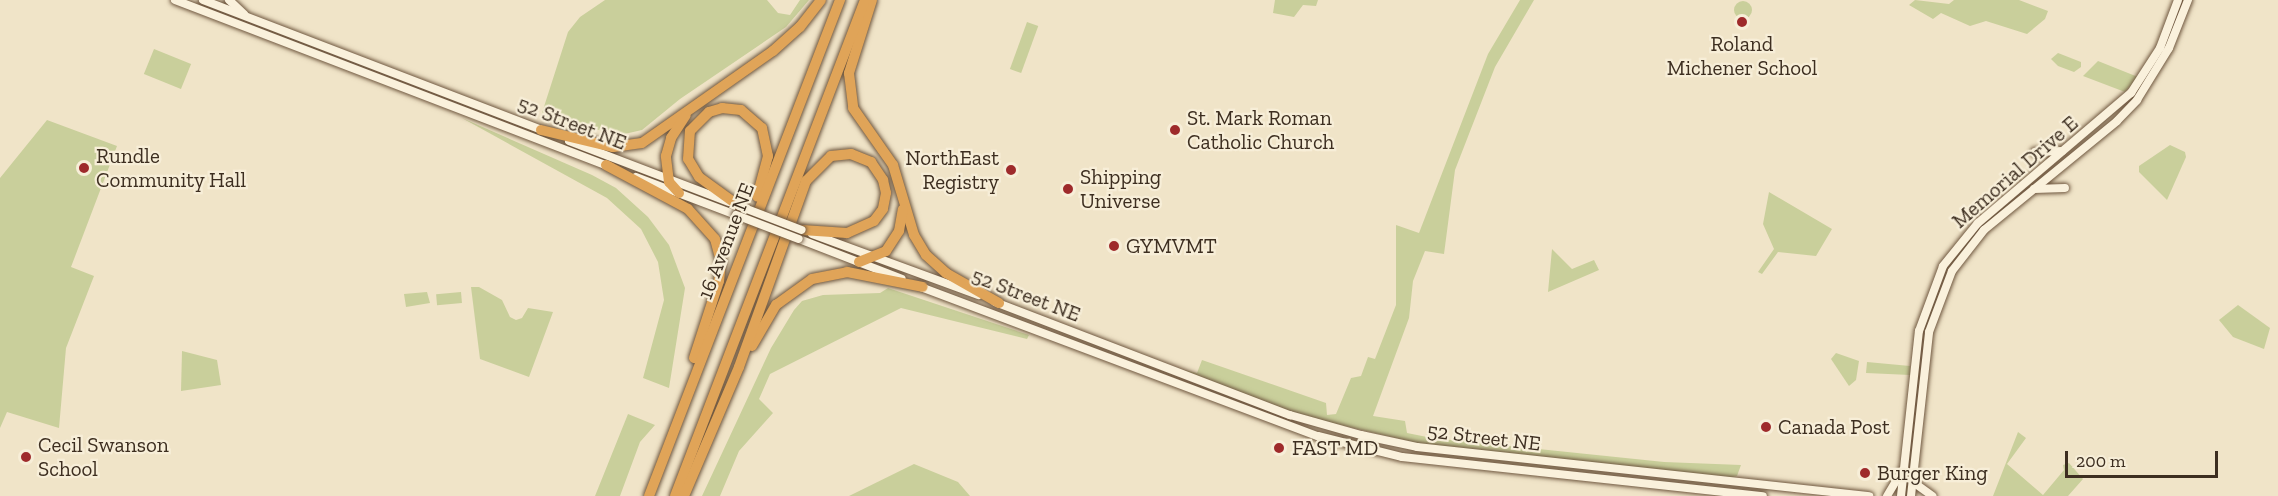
<!DOCTYPE html>
<style>
body{margin:0}
#map{position:relative;width:2278px;height:496px;overflow:hidden;background:#f0e4c8;font-family:"Zilla Slab",serif}
div>[style]{position:absolute}
[style*='--x']{left:calc(var(--x)*1px);top:calc(var(--y)*1px);width:calc(var(--w)*1px);rotate:calc(var(--a)*1deg)}
.green>*{inset:0;background:#c9cf9b;transform-origin:0 0}
.round{border-radius:50%}
.roads{filter:drop-shadow(0 0 2px #6f573f) drop-shadow(0 0 2px #6f573f)}
.secondary>*{height:8px;margin:-4px;padding:0 4px;transform-origin:4px;border-radius:4px;background:#faf1dc}
.motorway>*{height:10px;margin:-5px;padding:0 5px;transform-origin:5px;border-radius:5px;background:#e0a458}
.bridges{filter:drop-shadow(0 0 2px #6f573f) drop-shadow(0 0 2px #6f573f)}
.secondary-bridge>*{height:8px;margin:-4px;padding:0 4px;transform-origin:4px;border-radius:4px;background:#faf1dc}
.dots>*{width:16px;height:16px;translate:-50% -50%;box-sizing:border-box;border:3px solid #f7eed8;border-radius:50%}
span{translate:-50% -50%;white-space:nowrap;text-align:center;line-height:1.15;-webkit-text-stroke:4.5px #f7eed8;paint-order:stroke}
.poi-label{font-size:21px;color:#3d2e20}
.left{translate:0 -50%;text-align:left}
.right{translate:-100% -50%;text-align:right}
.street-label{font-size:21px;color:#3d2e20}
.scale{position:absolute;left:2065px;top:451px;width:153px;height:27px;box-sizing:border-box;border:3px solid #3d2e20;border-top:0;padding-left:8px;font-size:18px;line-height:21px;white-space:nowrap;color:#3d2e20;-webkit-text-stroke:4px #f7eed8;paint-order:stroke}
</style>
<div id="map">
<div class="green">
<i style="clip-path:polygon(605px 0,767px 0,778px 13px,790px 15px,800px 0,809px 0,786px 27px,680px 99px,642px 130px,620px 135px,541px 116px,568px 32px,580px 17px)"></i>
<i style="clip-path:polygon(1275px 0,1318px 0,1316px 6px,1303px 5px,1294px 17px,1273px 13px)"></i>
<i style="clip-path:polygon(1520px 0,1534px 0,1495px 67px,1455px 170px,1444px 254px,1425px 251px,1413px 281px,1409px 318px,1373px 416px,1405px 421px,1407px 433px,1432px 438px,1664px 462px,1741px 465px,1737px 476px,1729px 478px,1438px 448px,1303px 416px,1180px 369px,1197px 373px,1202px 360px,1326px 403px,1327px 415px,1336px 414px,1351px 378px,1361px 376px,1368px 357px,1375px 359px,1396px 305px,1396px 225px,1419px 233px,1488px 54px)"></i>
<i style="clip-path:polygon(1915px 0,1949px 4px,1954px 0,2019px 0,2048px 11px,2045px 19px,2027px 34px,1986px 21px,1970px 26px,1941px 13px,1933px 19px,1909px 5px)"></i>
<i class="round" style="left:1734px;top:1px;width:18px;height:18px"></i>
<i style="left:1027px;top:22px;width:12px;height:50px;rotate:20deg"></i>
<i style="left:154px;top:49px;width:40px;height:27px;rotate:22deg"></i>
<i style="clip-path:polygon(2058px 53px,2081px 62px,2081px 67px,2074px 72px,2058px 66px,2051px 59px)"></i>
<i style="clip-path:polygon(2098px 61px,2138px 77px,2125px 92px,2083px 76px)"></i>
<i style="clip-path:polygon(462px 118px,592px 175px,616px 188px,648px 217px,669px 245px,685px 288px,669px 388px,643px 378px,664px 300px,658px 262px,641px 229px,607px 198px)"></i>
<i style="clip-path:polygon(47px 120px,117px 146px,71px 267px,94px 276px,66px 348px,59px 428px,7px 412px,0 428px,0 178px)"></i>
<i style="clip-path:polygon(2170px 145px,2185px 152px,2186px 157px,2167px 200px,2139px 172px,2139px 166px)"></i>
<i style="clip-path:polygon(1769px 192px,1832px 229px,1816px 256px,1778px 252px,1762px 274px,1758px 272px,1774px 249px,1763px 224px)"></i>
<i style="clip-path:polygon(1552px 249px,1572px 269px,1594px 260px,1599px 270px,1548px 292px)"></i>
<i style="clip-path:polygon(471px 287px,479px 287px,502px 300px,510px 317px,516px 320px,522px 318px,528px 308px,553px 312px,529px 377px,480px 359px)"></i>
<i style="clip-path:polygon(888px 288px,1029px 335px,1027px 339px,901px 308px,770px 374px,759px 399px,773px 413px,739px 451px,720px 496px,702px 496px,771px 348px,794px 310px,802px 301px,823px 295px,880px 293px)"></i>
<i style="clip-path:polygon(427px 292px,430px 303px,406px 307px,404px 294px)"></i>
<i style="left:461px;top:292px;width:11px;height:25px;rotate:85deg"></i>
<i style="clip-path:polygon(2238px 305px,2270px 328px,2264px 349px,2233px 337px,2219px 320px)"></i>
<i style="clip-path:polygon(182px 351px,217px 360px,221px 385px,181px 391px)"></i>
<i style="clip-path:polygon(1836px 353px,1859px 361px,1856px 380px,1849px 386px,1831px 359px)"></i>
<i style="clip-path:polygon(1867px 362px,1910px 366px,1910px 375px,1866px 373px)"></i>
<i style="clip-path:polygon(628px 414px,655px 425px,640px 442px,620px 496px,595px 496px)"></i>
<i style="clip-path:polygon(2018px 432px,2026px 438px,2007px 464px,2043px 495px,2064px 470px,2063px 465px,2069px 463px,2083px 479px,2068px 496px,1993px 496px)"></i>
<i style="clip-path:polygon(914px 464px,958px 482px,970px 496px,849px 496px)"></i>
</div>
<div class="roads">
<div class="secondary">
<i style="--x:175;--y:0;--w:467;--a:21"></i>
<i style="--x:203;--y:0;--w:365;--a:21"></i>
<i style="--x:229;--y:0;--w:21;--a:43"></i>
<i style="--x:569;--y:141;--w:171;--a:20.9"></i>
<i style="--x:2035;--y:152;--w:27;--a:-2"></i>
<i style="--x:636;--y:177;--w:107;--a:20.8"></i>
<i style="--x:2034;--y:189;--w:31;--a:-2"></i>
<i style="--x:812;--y:234;--w:177;--a:20.2"></i>
<i style="--x:799;--y:239;--w:110;--a:21.2"></i>
<i style="--x:918;--y:286;--w:427;--a:20.6"></i>
<i style="--x:1318;--y:436;--w:87;--a:14"></i>
<i style="--x:1402;--y:457;--w:363;--a:6.2"></i>
<i style="--x:995;--y:302;--w:316;--a:21"></i>
<i style="--x:1290;--y:415;--w:74;--a:15.7"></i>
<i style="--x:1361;--y:435;--w:57;--a:12.1"></i>
<i style="--x:1417;--y:447;--w:455;--a:6.2"></i>
<i style="--x:1913;--y:482;--w:24;--a:36"></i>
<i style="--x:1887;--y:496;--w:29;--a:-59"></i>
<i style="--x:1901;--y:496;--w:166;--a:-83.8"></i>
<i style="--x:1919;--y:331;--w:69;--a:-69.7"></i>
<i style="--x:1943;--y:266;--w:55;--a:-50.9"></i>
<i style="--x:1978;--y:223;--w:201;--a:-40.4"></i>
<i style="--x:2131;--y:93;--w:54;--a:-57.2"></i>
<i style="--x:2160;--y:48;--w:51;--a:-69.4"></i>
<i style="--x:1911;--y:496;--w:165;--a:-83.7"></i>
<i style="--x:1929;--y:332;--w:65;--a:-69.3"></i>
<i style="--x:1952;--y:271;--w:52;--a:-52"></i>
<i style="--x:1984;--y:230;--w:172;--a:-39.3"></i>
<i style="--x:2117;--y:121;--w:29;--a:-46"></i>
<i style="--x:2137;--y:100;--w:61;--a:-58.4"></i>
<i style="--x:2169;--y:48;--w:52;--a:-68.4"></i>
</div>
<div class="motorway">
<i style="--x:872;--y:0;--w:77;--a:107.5"></i>
<i style="--x:849;--y:73;--w:35;--a:83"></i>
<i style="--x:853;--y:108;--w:70;--a:54.9"></i>
<i style="--x:893;--y:165;--w:73;--a:73.3"></i>
<i style="--x:914;--y:235;--w:23;--a:59"></i>
<i style="--x:926;--y:255;--w:27;--a:42"></i>
<i style="--x:946;--y:273;--w:61;--a:29.5"></i>
<i style="--x:541;--y:130;--w:74;--a:13.3"></i>
<i style="--x:613;--y:147;--w:29;--a:-8"></i>
<i style="--x:642;--y:143;--w:160;--a:-35.1"></i>
<i style="--x:773;--y:51;--w:36;--a:-42"></i>
<i style="--x:800;--y:27;--w:34;--a:-52"></i>
<i style="--x:606;--y:165;--w:93;--a:28.2"></i>
<i style="--x:688;--y:209;--w:40;--a:48"></i>
<i style="--x:715;--y:239;--w:24;--a:75"></i>
<i style="--x:721;--y:262;--w:19;--a:96"></i>
<i style="--x:719;--y:281;--w:81;--a:108"></i>
<i style="--x:679;--y:193;--w:15;--a:-132"></i>
<i style="--x:669;--y:182;--w:26;--a:-97"></i>
<i style="--x:666;--y:156;--w:19;--a:-74"></i>
<i style="--x:671;--y:138;--w:27;--a:-57"></i>
<i style="--x:739;--y:206;--w:49;--a:-144.1"></i>
<i style="--x:699;--y:177;--w:21;--a:-121"></i>
<i style="--x:688;--y:159;--w:28;--a:-86"></i>
<i style="--x:690;--y:131;--w:27;--a:-45"></i>
<i style="--x:709;--y:112;--w:14;--a:-17"></i>
<i style="--x:722;--y:108;--w:19;--a:6"></i>
<i style="--x:741;--y:110;--w:28;--a:41"></i>
<i style="--x:762;--y:128;--w:29;--a:78"></i>
<i style="--x:768;--y:156;--w:42;--a:105"></i>
<i style="--x:859;--y:262;--w:29;--a:-22"></i>
<i style="--x:886;--y:251;--w:24;--a:-57"></i>
<i style="--x:899;--y:231;--w:22;--a:-80"></i>
<i style="--x:752;--y:346;--w:48;--a:-59.7"></i>
<i style="--x:776;--y:305;--w:44;--a:-35.8"></i>
<i style="--x:812;--y:279;--w:36;--a:-11"></i>
<i style="--x:847;--y:272;--w:77;--a:11.2"></i>
<i style="--x:649;--y:496;--w:532;--a:-68.94"></i>
<i style="--x:675;--y:496;--w:531;--a:-69.04"></i>
<i style="--x:684;--y:496;--w:140;--a:-66.9"></i>
<i style="--x:739;--y:367;--w:198;--a:-70.2"></i>
<i style="--x:806;--y:181;--w:35;--a:-45"></i>
<i style="--x:831;--y:156;--w:20;--a:-6"></i>
<i style="--x:851;--y:154;--w:22;--a:22"></i>
<i style="--x:871;--y:162;--w:22;--a:56"></i>
<i style="--x:883;--y:180;--w:13;--a:77"></i>
<i style="--x:886;--y:193;--w:16;--a:101"></i>
<i style="--x:883;--y:209;--w:15;--a:127"></i>
<i style="--x:874;--y:221;--w:30;--a:156"></i>
<i style="--x:847;--y:233;--w:45;--a:-176.2"></i>
</div>
</div>
<div class="bridges">
<div class="secondary-bridge">
<i style="--x:739;--y:206;--w:67;--a:20.9"></i>
<i style="--x:736;--y:215;--w:67;--a:20.9"></i>
</div>
</div>
<div class="dots">
<i style="left:1742px;top:22px;background:#9e2a2b"></i>
<i style="left:1175px;top:130px;background:#9e2a2b"></i>
<i style="left:84px;top:168px;background:#9e2a2b"></i>
<i style="left:1011px;top:170px;background:#9e2a2b"></i>
<i style="left:1068px;top:189px;background:#9e2a2b"></i>
<i style="left:1114px;top:246px;background:#9e2a2b"></i>
<i style="left:1766px;top:427px;background:#9e2a2b"></i>
<i style="left:1279px;top:448px;background:#9e2a2b"></i>
<i style="left:26px;top:457px;background:#9e2a2b"></i>
<i style="left:1865px;top:473px;background:#9e2a2b"></i>
</div>
<div class="poi-label">
<span style="left:1742px;top:56px">Roland<br>Michener School</span>
<span class="left" style="left:1187px;top:130px">St. Mark Roman<br>Catholic Church</span>
<span class="left" style="left:96px;top:168px">Rundle<br>Community Hall</span>
<span class="right" style="left:999px;top:170px">NorthEast<br>Registry</span>
<span class="left" style="left:1080px;top:189px">Shipping<br>Universe</span>
<span class="left" style="left:1126px;top:246px">GYMVMT</span>
<span class="left" style="left:1778px;top:427px">Canada Post</span>
<span class="left" style="left:38px;top:457px">Cecil Swanson<br>School</span>
<span class="left" style="left:1292px;top:448px">FAST MD</span>
<span class="left" style="left:1877px;top:473px">Burger King</span>
</div>
<div class="street-label">
<span style="left:572px;top:123px;rotate:21deg">52 Street NE</span>
<span style="left:2015px;top:172px;rotate:-41deg">Memorial Drive E</span>
<span style="left:726px;top:241px;rotate:-69deg">16 Avenue NE</span>
<span style="left:1026px;top:295px;rotate:21deg">52 Street NE</span>
<span style="left:1484px;top:437px;rotate:7deg">52 Street NE</span>
</div>
<div class="scale">200 m</div>
</div>
